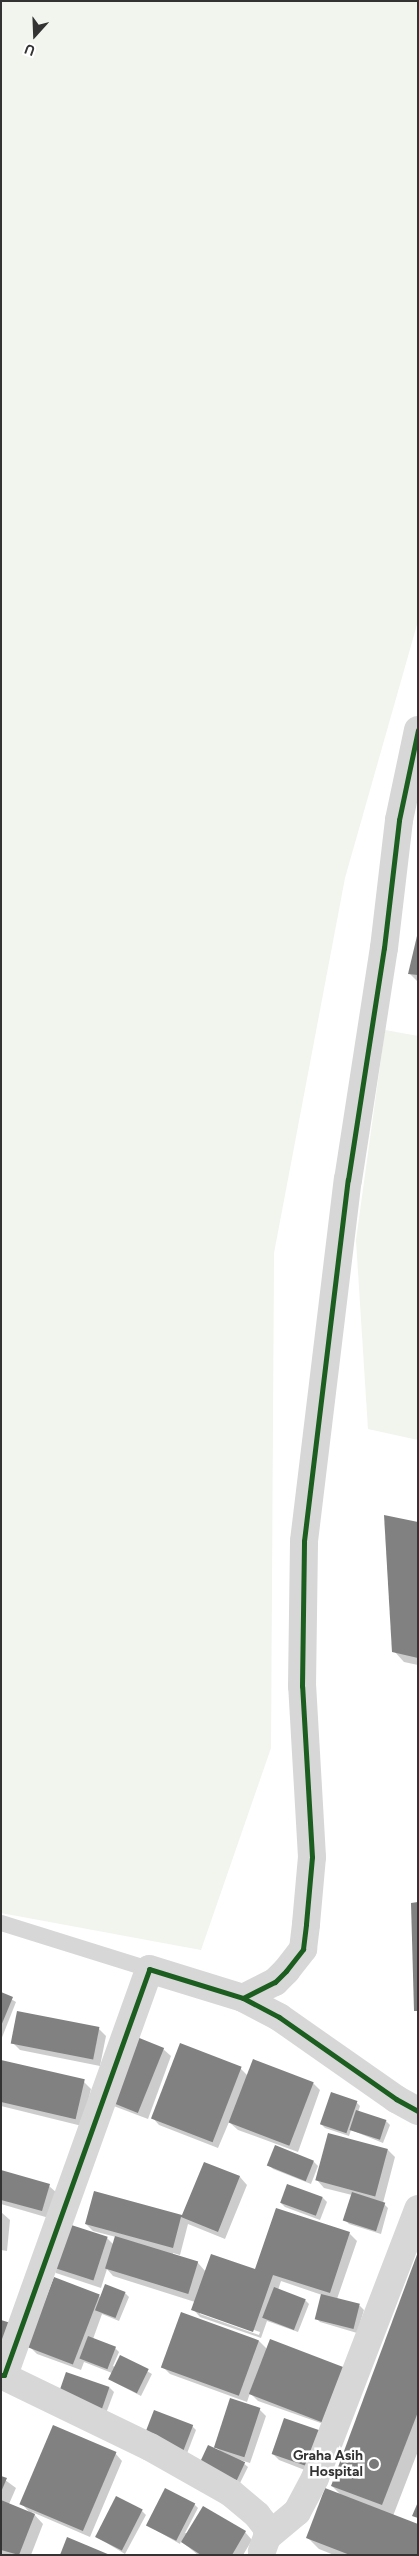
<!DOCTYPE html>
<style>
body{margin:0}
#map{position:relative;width:419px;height:2556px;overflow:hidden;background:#fff;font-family:Figtree,sans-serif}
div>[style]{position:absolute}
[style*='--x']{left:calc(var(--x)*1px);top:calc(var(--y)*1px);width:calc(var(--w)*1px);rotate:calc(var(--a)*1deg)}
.green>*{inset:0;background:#f1f5ed}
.shadow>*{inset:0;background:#0003}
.building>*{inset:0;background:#818181;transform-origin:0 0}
.service>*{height:16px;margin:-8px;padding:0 8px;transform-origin:8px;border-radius:8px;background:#d7d7d7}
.minor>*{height:28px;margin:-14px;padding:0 14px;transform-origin:14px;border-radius:14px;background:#d7d7d7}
.cycleway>*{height:5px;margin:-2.5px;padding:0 2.5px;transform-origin:2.5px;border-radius:2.5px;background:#1b5e20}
.dots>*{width:14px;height:14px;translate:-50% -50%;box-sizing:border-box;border:2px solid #fff;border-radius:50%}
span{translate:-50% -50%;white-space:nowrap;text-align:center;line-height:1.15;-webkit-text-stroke:5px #fff;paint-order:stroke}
.poi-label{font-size:14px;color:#333;font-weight:700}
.right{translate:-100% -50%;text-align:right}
.frame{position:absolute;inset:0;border:2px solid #333;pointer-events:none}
.north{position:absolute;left:10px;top:10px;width:50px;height:50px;-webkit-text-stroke:4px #fff;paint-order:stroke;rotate:200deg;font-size:14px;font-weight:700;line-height:20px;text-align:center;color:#333}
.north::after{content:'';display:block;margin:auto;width:18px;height:22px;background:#333;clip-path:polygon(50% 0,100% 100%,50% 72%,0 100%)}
</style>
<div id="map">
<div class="green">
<i style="clip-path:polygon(1px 1px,418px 1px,418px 621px,345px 878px,274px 1253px,271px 1748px,201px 1950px,1px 1913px)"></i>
<i style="clip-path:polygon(385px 1030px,418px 1036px,418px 1440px,368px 1429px,356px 1240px)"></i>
</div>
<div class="shadow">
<i style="clip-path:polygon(418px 938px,418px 982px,409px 973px)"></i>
<i style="clip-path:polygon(418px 1523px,418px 1665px,404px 1662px,394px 1651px)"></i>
<i style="clip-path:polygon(1px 1993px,16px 2002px,1px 2040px)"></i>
<i style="clip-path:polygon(98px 2028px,106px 2036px,100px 2066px,20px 2050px,13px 2043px)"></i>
<i style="clip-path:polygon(163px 2049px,171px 2056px,148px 2119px,111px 2105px)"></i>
<i style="clip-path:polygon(1px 2061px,84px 2082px,91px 2089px,82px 2126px,1px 2106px)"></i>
<i style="clip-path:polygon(240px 2068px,248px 2076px,313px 2083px,320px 2090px,298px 2152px,238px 2130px,229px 2122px,218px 2148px,159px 2125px,152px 2117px)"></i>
<i style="clip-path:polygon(356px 2102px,360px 2106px,358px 2112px,386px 2121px,390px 2125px,383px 2143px,351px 2130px,349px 2136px,325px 2128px,321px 2124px)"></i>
<i style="clip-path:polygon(388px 2150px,395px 2157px,383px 2203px,388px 2208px,381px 2234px,349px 2224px,345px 2220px,352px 2195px,324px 2188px,317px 2180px)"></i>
<i style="clip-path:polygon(314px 2162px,318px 2166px,311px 2184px,273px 2169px,269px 2165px)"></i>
<i style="clip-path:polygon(evenodd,205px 2163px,240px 2177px,247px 2185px,225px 2239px,188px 2224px,180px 2255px,173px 2253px,173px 2255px,198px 2263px,206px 2272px,256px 2271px,349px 2233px,357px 2241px,337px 2299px,360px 2306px,364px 2310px,357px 2333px,320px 2322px,316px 2318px,322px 2295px,281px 2281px,278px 2290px,305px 2300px,309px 2304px,298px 2332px,267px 2321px,261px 2338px,200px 2317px,193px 2309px,195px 2302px,113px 2276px,107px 2269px,101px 2288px,56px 2273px,49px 2265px,107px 2238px,114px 2245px,116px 2237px,93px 2231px,86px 2224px,183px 2217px,205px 2163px,200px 2311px,260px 2332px,259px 2335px,200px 2314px,200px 2311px)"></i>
<i style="clip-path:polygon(1px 2172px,49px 2186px,57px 2193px,49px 2218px,1px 2204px)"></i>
<i style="clip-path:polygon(287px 2186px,323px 2198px,327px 2202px,320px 2220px,285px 2207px,281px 2203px)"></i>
<i style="clip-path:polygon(1px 2212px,10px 2220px,7px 2251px,1px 2250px)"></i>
<i style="clip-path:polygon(418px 2255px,418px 2451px,393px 2516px,418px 2555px,334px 2555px,319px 2549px,308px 2538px,343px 2497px,332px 2486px)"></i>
<i style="clip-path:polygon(125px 2293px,129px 2297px,119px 2321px,102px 2314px,93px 2339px,115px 2348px,119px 2352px,113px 2366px,115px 2367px,120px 2356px,152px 2374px,141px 2396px,114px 2382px,110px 2378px,112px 2373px,84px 2362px,81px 2370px,37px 2354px,30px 2347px,99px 2296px,101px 2298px)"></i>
<i style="clip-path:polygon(259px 2341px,267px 2349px,332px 2427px,258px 2401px,250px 2393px,247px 2402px,170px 2374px,163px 2367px)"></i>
<i style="clip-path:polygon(110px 2388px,114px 2392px,105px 2416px,59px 2398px)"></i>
<i style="clip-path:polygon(259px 2409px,266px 2416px,250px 2463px,240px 2460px,248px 2467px,237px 2489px,221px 2452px,215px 2446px)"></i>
<i style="clip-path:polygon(285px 2419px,315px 2474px,279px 2460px,272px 2453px)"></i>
<i style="clip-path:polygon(192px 2426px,196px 2430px,186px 2456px,149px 2441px)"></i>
<i style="clip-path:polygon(115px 2453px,122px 2461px,90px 2537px,32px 2512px,43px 2524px,31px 2555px,1px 2555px,1px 2477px,16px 2488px,9px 2504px,31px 2514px,21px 2503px)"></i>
<i style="clip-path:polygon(194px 2504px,198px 2508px,185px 2533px,245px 2532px,252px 2540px,243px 2555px,198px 2555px,181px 2541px,180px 2544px,147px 2525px)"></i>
<i style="clip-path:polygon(142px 2511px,146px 2515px,125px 2554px,95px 2536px)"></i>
</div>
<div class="building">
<i style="clip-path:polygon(417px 936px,418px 936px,418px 975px,408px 974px)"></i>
<i style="clip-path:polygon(384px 1515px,418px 1522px,418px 1658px,392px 1652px)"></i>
<i style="clip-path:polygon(418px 1902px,418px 2011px,414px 2011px,411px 1903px)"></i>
<i style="clip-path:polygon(1px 1992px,13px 1997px,1px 2026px)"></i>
<i style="left:17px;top:2011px;width:84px;height:33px;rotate:11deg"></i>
<i style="left:127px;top:2033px;width:40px;height:70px;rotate:22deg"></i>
<i style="left:180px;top:2043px;width:66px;height:81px;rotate:21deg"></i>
<i style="left:253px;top:2059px;width:65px;height:68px;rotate:21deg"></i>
<i style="left:1px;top:2060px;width:86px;height:41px;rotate:13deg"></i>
<i style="left:331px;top:2092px;width:28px;height:34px;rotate:19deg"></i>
<i style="left:356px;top:2110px;width:32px;height:21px;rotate:18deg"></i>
<i style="left:328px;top:2133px;width:62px;height:49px;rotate:15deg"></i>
<i style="left:275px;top:2145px;width:42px;height:22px;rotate:22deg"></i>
<i style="clip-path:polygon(204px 2162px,240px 2176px,218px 2232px,181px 2217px,173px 2248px,85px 2224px,94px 2191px,182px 2215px)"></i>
<i style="clip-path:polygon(1px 2170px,50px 2184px,42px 2211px,1px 2200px)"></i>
<i style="left:287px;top:2184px;width:38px;height:20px;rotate:20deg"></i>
<i style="left:352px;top:2192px;width:35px;height:30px;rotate:18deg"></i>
<i style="clip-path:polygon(276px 2208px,350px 2232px,330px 2293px,273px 2275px,253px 2332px,191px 2310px,211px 2254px,255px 2269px)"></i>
<i style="left:62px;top:2222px;width:48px;height:46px;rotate:18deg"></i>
<i style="left:115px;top:2236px;width:87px;height:34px;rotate:17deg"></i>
<i style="clip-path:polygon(418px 2252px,418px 2412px,382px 2505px,331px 2486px)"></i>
<i style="left:54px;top:2277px;width:49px;height:75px;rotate:21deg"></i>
<i style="left:105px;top:2284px;width:22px;height:28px;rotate:21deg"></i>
<i style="left:274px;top:2287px;width:34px;height:33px;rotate:21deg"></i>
<i style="left:321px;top:2294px;width:40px;height:26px;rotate:14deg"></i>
<i style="left:181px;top:2312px;width:83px;height:59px;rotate:20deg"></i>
<i style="clip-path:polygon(1px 2320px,14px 2324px,1px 2352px)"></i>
<i style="left:88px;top:2336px;width:30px;height:24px;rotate:21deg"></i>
<i style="left:270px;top:2339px;width:79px;height:59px;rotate:21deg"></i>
<i style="left:120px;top:2355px;width:32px;height:27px;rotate:26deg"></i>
<i style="left:66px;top:2372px;width:46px;height:27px;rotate:19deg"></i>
<i style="left:230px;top:2398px;width:32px;height:52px;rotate:18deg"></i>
<i style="left:154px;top:2410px;width:42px;height:30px;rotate:21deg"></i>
<i style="left:284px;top:2418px;width:39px;height:38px;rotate:19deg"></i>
<i style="left:53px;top:2425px;width:69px;height:86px;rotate:23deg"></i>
<i style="left:208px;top:2445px;width:41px;height:25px;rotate:25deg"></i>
<i style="clip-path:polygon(1px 2476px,7px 2478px,1px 2492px)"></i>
<i style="left:165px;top:2488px;width:34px;height:42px;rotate:27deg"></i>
<i style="clip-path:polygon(325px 2488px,418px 2524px,418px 2555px,350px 2555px,306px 2538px)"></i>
<i style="left:116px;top:2496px;width:30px;height:46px;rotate:27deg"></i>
<i style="clip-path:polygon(1px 2500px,35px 2514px,19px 2555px,1px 2550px)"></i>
<i style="clip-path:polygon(418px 2502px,418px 2518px,412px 2516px)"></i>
<i style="clip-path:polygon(203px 2506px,246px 2531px,232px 2555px,201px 2555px,181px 2542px)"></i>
<i style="clip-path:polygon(67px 2537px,110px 2555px,60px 2555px)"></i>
</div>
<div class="service">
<i style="--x:1;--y:1923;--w:155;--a:17.3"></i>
</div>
<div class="minor">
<i style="--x:243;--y:1998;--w:36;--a:-27"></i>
<i style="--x:275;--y:1982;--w:16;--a:-45"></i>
<i style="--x:286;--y:1971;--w:28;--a:-52"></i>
<i style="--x:303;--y:1949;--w:25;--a:-83"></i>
<i style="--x:306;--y:1924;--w:67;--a:-84.9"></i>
<i style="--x:312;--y:1857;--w:171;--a:-93.3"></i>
<i style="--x:302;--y:1686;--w:145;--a:-89.2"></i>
<i style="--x:304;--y:1541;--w:364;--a:-83.1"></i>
<i style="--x:348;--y:1180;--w:235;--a:-81.2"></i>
<i style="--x:384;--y:948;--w:129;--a:-83.3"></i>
<i style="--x:399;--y:820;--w:92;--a:-78.1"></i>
<i style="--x:1;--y:2375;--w:165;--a:25.8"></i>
<i style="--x:150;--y:2447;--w:93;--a:29.6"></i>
<i style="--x:231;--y:2493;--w:34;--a:40"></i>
<i style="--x:257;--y:2515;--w:16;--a:52"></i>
<i style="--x:267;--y:2528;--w:9;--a:90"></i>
<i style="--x:267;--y:2537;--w:15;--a:110"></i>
<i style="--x:4;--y:2375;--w:431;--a:-70.3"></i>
<i style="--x:149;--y:1969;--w:98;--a:17.1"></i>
<i style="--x:243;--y:1998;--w:41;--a:27.8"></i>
<i style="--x:279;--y:2017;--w:143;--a:35"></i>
<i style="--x:396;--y:2099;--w:25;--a:29"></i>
<i style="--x:267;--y:2537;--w:39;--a:-40"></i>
<i style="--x:297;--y:2512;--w:38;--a:-62"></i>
<i style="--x:315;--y:2478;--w:288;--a:-69"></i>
</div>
<div class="cycleway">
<i style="--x:243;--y:1998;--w:36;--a:-27"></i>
<i style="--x:275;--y:1982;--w:16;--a:-45"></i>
<i style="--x:286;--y:1971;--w:28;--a:-52"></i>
<i style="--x:303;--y:1949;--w:25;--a:-83"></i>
<i style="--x:306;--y:1924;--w:67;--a:-84.9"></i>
<i style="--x:312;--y:1857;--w:171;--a:-93.3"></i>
<i style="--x:302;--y:1686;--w:145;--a:-89.2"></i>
<i style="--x:304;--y:1541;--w:364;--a:-83.1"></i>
<i style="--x:348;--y:1180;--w:235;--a:-81.2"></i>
<i style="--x:384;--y:948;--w:129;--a:-83.3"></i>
<i style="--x:399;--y:820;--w:92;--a:-78.1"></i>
<i style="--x:1;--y:2375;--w:3;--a:0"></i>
<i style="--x:4;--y:2375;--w:431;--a:-70.3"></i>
<i style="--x:149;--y:1969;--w:98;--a:17.1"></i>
<i style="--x:243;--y:1998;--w:41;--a:27.8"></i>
<i style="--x:279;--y:2017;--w:143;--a:35"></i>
<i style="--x:396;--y:2099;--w:25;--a:29"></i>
</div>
<div class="dots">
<i style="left:374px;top:2464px;background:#7a7a7a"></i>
</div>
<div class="poi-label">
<span class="right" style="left:363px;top:2464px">Graha Asih<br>Hospital</span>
</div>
<div class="frame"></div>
<div class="north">U</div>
</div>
